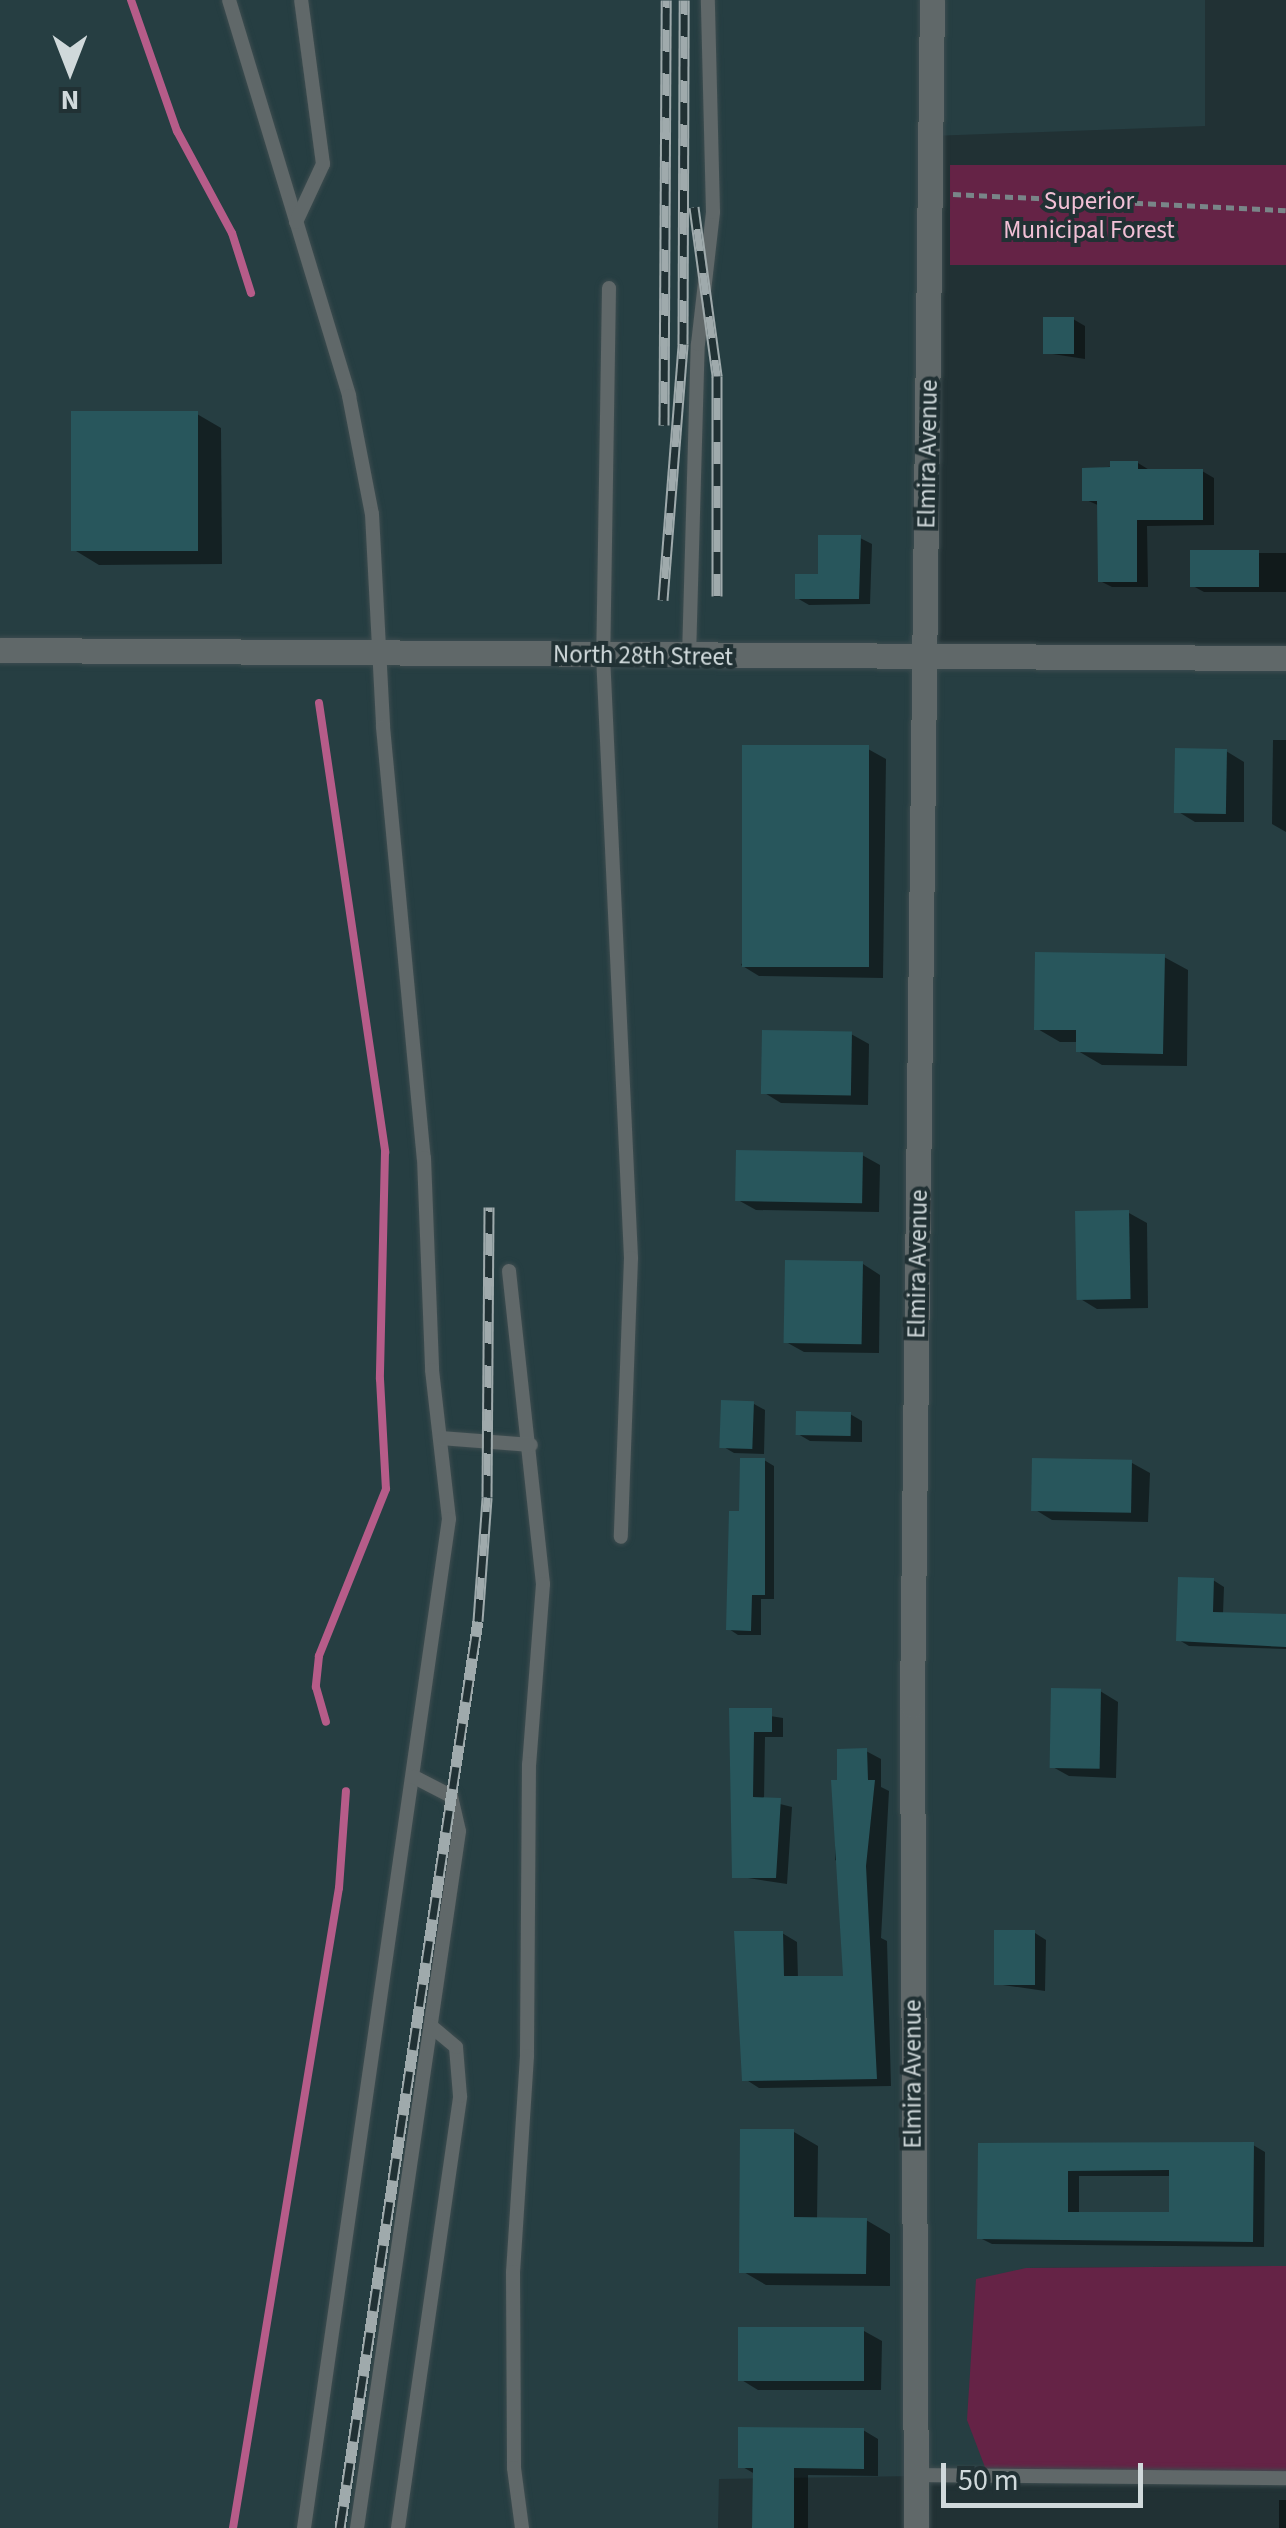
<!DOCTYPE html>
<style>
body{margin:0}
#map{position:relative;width:1286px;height:2528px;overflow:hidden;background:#213134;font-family:"Source Sans 3",sans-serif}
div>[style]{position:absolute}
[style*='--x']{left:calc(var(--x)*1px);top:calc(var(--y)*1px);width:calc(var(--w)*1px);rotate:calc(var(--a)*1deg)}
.built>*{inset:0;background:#263e42}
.green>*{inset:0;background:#652346;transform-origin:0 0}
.shadow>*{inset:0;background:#0007;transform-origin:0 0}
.stream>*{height:8px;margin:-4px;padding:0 4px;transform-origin:4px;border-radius:4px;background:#b65c89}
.building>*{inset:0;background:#28565c;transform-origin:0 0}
.path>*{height:5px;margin-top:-2.5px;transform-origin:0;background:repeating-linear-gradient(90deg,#798588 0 8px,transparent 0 13px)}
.roads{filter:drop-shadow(0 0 2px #3d4c4f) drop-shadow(0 0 2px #3d4c4f)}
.lane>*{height:14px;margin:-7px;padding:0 7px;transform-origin:7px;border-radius:7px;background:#606869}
.street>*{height:25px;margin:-12.5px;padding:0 12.5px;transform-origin:12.5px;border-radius:12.5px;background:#606869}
.rail>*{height:11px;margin-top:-5.5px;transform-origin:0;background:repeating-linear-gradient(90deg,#213134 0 22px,#9faaac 0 44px);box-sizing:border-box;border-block:2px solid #9faaac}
span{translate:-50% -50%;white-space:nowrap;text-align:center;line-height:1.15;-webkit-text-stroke:8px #213134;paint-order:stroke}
.park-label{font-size:25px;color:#f2c0d6}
.street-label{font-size:25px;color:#d0d9db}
.north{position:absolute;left:20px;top:20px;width:100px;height:100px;-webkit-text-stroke:8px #213134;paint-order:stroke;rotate:180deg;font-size:28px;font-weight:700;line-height:40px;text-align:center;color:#d0d9db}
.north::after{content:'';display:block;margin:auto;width:35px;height:45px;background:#d0d9db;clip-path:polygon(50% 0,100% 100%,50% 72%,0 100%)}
.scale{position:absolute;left:941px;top:2463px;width:202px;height:45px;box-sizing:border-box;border:5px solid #d0d9db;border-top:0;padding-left:12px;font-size:30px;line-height:35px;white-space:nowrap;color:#d0d9db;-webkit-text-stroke:8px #213134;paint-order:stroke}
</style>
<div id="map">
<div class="built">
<i style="clip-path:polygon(0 0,1205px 0,1205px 126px,931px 136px,926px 658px,1286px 658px,1286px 2266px,1026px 2268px,988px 2475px,719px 2479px,718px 2528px,0 2528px)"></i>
</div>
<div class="green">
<i style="left:950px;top:165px;width:336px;height:100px"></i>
<i style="clip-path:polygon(1286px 2266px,1286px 2473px,988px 2475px,967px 2420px,976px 2279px,1026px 2268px)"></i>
</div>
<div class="shadow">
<i style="clip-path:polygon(1073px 319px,1085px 326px,1085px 359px,1046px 353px)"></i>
<i style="clip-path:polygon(197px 414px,221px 428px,222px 564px,99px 565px,76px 551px)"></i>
<i style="clip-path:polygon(1138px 463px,1151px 471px,1202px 471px,1214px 478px,1214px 525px,1147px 526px,1148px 587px,1112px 587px,1100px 581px,1100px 506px,1084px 499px,1084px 470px)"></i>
<i style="clip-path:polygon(860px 538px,872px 544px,870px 604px,809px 605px,797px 598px)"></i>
<i style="clip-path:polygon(1193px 553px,1286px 553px,1286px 592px,1204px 592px,1193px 586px)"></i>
<i style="clip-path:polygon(1273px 740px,1286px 740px,1286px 832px,1272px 824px)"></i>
<i style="clip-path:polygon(868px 749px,886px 759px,883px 978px,759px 976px,741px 965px)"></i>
<i style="clip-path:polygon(1226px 751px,1244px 762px,1244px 822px,1195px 822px,1177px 811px)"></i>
<i style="clip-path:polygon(1164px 957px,1188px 970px,1187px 1066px,1102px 1065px,1078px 1051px,1078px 1042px,1060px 1042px,1036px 1028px)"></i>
<i style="clip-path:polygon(851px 1034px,869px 1044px,868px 1105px,781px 1103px,763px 1092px)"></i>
<i style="clip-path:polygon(862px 1155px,880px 1165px,879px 1212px,756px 1210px,738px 1200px)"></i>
<i style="clip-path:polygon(1129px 1213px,1147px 1223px,1148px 1308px,1097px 1309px,1079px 1298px)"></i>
<i style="clip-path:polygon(863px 1264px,880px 1275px,879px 1353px,804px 1352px,786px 1342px)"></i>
<i style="clip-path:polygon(754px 1404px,765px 1410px,764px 1454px,734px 1453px,722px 1446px)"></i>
<i style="clip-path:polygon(850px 1414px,862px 1421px,862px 1442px,810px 1441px,798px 1434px)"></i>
<i style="clip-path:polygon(764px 1460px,774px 1466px,774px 1599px,761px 1599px,761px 1635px,738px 1635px,729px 1629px,742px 1514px)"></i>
<i style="clip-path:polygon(1132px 1463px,1150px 1473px,1148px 1522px,1052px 1520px,1034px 1509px)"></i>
<i style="clip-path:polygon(1213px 1580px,1224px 1587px,1223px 1614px,1286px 1616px,1286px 1649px,1189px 1646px,1179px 1640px)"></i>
<i style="clip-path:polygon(1100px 1691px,1118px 1702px,1116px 1778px,1069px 1776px,1051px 1766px)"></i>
<i style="clip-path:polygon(732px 1710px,783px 1718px,783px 1737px,765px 1737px,764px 1800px,792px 1807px,787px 1884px,735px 1876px)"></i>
<i style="clip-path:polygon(839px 1751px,866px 1751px,881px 1759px,881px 1787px,889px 1791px,881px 1938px,887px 1941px,891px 2086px,759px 2088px,745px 2079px,782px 1933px,797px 1942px,798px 1979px,845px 1979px,842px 1864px,835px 1860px)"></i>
<i style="clip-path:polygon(1035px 1933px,1046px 1940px,1045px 1991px,996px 1984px)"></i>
<i style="clip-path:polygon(794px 2132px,818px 2146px,817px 2220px,866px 2220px,890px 2234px,890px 2286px,766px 2285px,742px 2271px)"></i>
<i style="clip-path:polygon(evenodd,1253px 2145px,1265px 2152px,1264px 2247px,992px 2244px,980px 2238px,980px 2146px,1253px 2145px,1079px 2176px,1172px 2176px,1172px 2215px,1079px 2215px,1079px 2176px)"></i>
<i style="clip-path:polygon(864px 2331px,882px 2341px,881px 2390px,758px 2390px,740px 2379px)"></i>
<i style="clip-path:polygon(863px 2430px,878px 2439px,878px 2476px,808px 2475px,808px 2528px,752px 2528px,755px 2474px,741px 2466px)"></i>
<i style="left:1279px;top:2500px;width:7px;height:28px"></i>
</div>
<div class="stream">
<i style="--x:131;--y:0;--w:139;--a:70.7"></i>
<i style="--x:177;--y:131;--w:116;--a:61.7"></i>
<i style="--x:232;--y:233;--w:63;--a:72.4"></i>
<i style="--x:319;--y:703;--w:454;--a:81.6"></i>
<i style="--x:385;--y:1152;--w:227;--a:91.3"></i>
<i style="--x:380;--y:1379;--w:110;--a:86.9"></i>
<i style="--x:386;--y:1489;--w:180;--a:111.9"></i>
<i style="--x:319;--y:1656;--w:31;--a:96"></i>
<i style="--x:316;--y:1687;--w:36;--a:74"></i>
<i style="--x:233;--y:2528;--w:649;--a:-80.6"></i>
<i style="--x:339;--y:1888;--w:97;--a:-85.9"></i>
</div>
<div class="building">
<i style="left:1043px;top:317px;width:31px;height:37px"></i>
<i style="left:198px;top:411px;width:140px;height:127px;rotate:90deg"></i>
<i style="clip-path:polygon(1110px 461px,1138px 461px,1138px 469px,1203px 469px,1203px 520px,1137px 520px,1137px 582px,1098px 582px,1097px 501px,1082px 501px,1082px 468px,1110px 467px)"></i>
<i style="clip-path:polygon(818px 535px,861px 535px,859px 599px,795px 599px,795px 574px,818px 574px)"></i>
<i style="left:1259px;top:550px;width:37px;height:69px;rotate:90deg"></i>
<i style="left:742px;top:745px;width:127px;height:222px"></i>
<i style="left:1175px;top:748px;width:52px;height:65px;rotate:1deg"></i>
<i style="clip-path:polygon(1035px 952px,1165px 954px,1163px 1054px,1076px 1052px,1076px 1030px,1034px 1030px)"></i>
<i style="left:762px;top:1030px;width:90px;height:64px;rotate:1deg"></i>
<i style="left:736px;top:1150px;width:127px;height:51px;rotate:1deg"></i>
<i style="left:1129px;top:1210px;width:89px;height:54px;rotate:89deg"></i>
<i style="left:785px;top:1260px;width:78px;height:83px;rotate:1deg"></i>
<i style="left:721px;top:1400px;width:33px;height:48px;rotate:2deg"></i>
<i style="left:796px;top:1411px;width:55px;height:24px;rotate:1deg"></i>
<i style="clip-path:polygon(740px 1458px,765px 1458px,765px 1595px,752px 1595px,751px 1631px,726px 1630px,729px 1511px,739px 1511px)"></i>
<i style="left:1032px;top:1458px;width:100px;height:53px;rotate:1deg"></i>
<i style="clip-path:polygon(1178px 1577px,1214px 1578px,1213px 1612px,1286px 1614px,1286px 1647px,1176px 1641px)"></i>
<i style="left:1051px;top:1688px;width:50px;height:80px;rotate:1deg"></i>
<i style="clip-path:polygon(729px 1708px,772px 1708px,772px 1732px,754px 1732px,753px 1797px,781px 1798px,776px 1878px,732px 1878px)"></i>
<i style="clip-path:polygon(867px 1748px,868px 1780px,875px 1780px,866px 1866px,877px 2079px,742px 2081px,734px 1931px,783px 1931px,784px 1976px,843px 1976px,831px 1780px,837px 1780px,837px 1749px)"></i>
<i style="left:994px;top:1930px;width:41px;height:55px"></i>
<i style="clip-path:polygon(740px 2129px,794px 2129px,794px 2217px,867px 2218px,866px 2274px,739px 2273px)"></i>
<i style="clip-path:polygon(evenodd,1254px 2142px,1253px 2242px,977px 2239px,978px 2143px,1254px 2142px,1169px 2170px,1169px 2212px,1068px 2212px,1068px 2171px,1169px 2170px)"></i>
<i style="left:738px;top:2327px;width:126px;height:54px"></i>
<i style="clip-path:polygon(738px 2427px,864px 2428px,864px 2469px,794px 2468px,794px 2528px,752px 2528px,753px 2468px,738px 2468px)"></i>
</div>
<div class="path">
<i style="--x:953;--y:194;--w:333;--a:2.8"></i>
</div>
<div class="roads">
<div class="lane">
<i style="--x:229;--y:0;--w:414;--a:73.1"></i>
<i style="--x:349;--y:396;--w:120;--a:79"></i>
<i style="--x:372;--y:514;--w:213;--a:87"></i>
<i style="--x:383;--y:727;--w:433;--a:84.6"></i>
<i style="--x:424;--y:1158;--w:212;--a:87.8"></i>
<i style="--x:432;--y:1370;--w:150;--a:83.5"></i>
<i style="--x:449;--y:1519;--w:1019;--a:98.18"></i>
<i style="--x:296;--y:222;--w:64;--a:-65"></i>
<i style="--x:323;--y:164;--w:165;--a:-97.6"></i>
<i style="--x:609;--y:288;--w:367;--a:90.9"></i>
<i style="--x:603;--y:655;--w:604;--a:87.34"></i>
<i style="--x:631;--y:1258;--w:279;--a:92.1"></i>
<i style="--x:689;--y:657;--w:313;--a:-88.4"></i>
<i style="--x:698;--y:344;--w:133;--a:-83.5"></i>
<i style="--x:713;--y:212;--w:212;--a:-91.4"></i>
<i style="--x:509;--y:1271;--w:315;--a:83.8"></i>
<i style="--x:543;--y:1584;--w:181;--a:94.4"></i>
<i style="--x:529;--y:1764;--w:292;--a:90.4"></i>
<i style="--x:527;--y:2056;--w:216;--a:93.7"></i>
<i style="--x:513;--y:2272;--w:196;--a:89.7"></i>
<i style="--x:514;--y:2468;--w:61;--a:82.4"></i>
<i style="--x:441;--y:1438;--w:90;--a:4.4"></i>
<i style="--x:915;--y:2475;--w:371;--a:0.5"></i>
<i style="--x:357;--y:2528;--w:704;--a:-81.67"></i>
<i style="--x:459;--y:1831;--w:36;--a:-103"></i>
<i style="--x:451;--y:1796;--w:42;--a:-152.8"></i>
<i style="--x:398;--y:2528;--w:436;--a:-81.8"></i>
<i style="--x:460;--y:2096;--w:49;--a:-94.7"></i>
<i style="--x:456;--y:2047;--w:33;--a:-140"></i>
</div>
<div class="street">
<i style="--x:0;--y:650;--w:1286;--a:0.36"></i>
<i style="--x:916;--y:2528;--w:823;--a:-90.28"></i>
<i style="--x:912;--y:1705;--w:1705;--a:-89.33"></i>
</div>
</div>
<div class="rail">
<i style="--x:694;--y:207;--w:171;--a:82.2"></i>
<i style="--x:717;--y:376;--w:220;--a:90"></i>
<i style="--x:664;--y:425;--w:425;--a:-89.7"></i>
<i style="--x:663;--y:600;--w:257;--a:-85.5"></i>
<i style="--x:683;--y:344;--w:344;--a:-89.8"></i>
<i style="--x:340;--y:2528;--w:917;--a:-81.35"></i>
<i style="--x:478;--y:1621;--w:124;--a:-85.8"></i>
<i style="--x:487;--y:1497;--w:290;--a:-89.6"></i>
</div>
<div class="park-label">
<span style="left:1089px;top:216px">Superior<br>Municipal Forest</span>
</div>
<div class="street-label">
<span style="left:928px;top:454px;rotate:-89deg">Elmira Avenue</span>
<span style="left:643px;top:656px;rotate:1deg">North 28th Street</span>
<span style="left:918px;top:1264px;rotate:-89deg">Elmira Avenue</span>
<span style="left:913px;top:2074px;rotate:-90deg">Elmira Avenue</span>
</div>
<div class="north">N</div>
<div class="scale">50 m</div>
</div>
